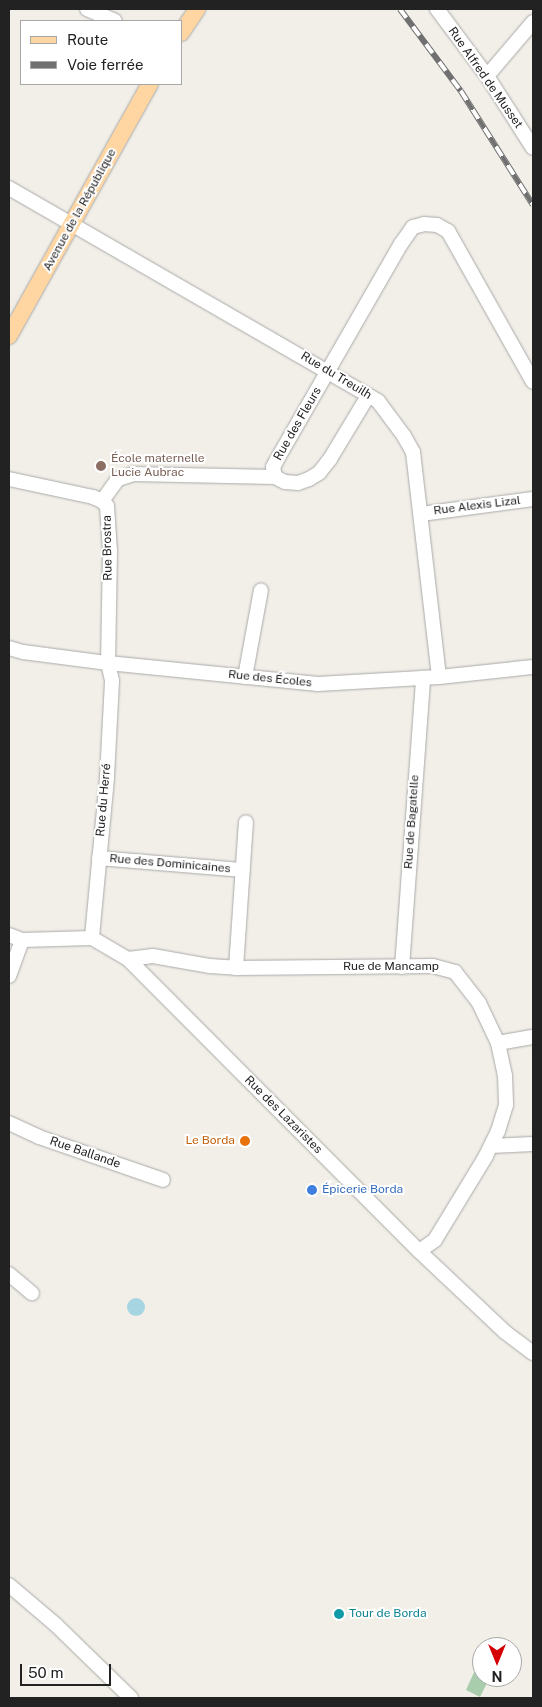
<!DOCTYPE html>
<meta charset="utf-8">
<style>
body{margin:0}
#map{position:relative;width:542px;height:1707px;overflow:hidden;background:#f2efe8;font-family:"Public Sans",sans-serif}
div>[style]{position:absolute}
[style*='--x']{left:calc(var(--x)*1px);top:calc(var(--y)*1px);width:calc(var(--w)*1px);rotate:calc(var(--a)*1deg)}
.cemetery>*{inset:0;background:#a8cdad}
.water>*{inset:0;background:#a7d5e2}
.round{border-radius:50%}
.roads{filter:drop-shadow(0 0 1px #a9a9a9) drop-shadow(0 0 1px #a9a9a9)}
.minor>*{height:14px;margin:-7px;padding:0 7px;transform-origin:7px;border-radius:7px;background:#fff}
.major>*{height:16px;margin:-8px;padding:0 8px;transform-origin:8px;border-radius:8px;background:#ffd5a1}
.rail>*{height:5.5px;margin-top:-2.75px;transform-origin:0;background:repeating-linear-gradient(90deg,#fff 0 11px,#707070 0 22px);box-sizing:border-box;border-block:1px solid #707070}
.dots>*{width:14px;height:14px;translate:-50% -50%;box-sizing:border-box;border:2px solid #fff;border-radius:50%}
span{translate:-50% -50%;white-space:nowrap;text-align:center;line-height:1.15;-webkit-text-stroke:4px #fff;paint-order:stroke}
.street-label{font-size:12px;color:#222}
.education-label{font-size:12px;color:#785e54}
.left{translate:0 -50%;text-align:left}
.food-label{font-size:12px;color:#c56008}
.right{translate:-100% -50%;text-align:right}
.shop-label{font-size:12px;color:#366cbe}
.culture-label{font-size:12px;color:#0d838f}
.frame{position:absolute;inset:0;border:10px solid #222;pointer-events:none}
.legend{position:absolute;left:20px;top:20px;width:162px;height:65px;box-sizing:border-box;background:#fff;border:1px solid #a7a7a7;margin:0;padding:6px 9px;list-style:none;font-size:15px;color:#222}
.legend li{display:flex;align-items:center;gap:10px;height:25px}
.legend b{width:25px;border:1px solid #a7a7a7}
.north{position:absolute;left:472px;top:1637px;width:50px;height:50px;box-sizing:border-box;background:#fff;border:1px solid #a7a7a7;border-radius:50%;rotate:180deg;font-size:14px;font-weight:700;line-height:20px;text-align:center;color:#222}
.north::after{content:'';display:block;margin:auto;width:18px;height:22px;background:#d40003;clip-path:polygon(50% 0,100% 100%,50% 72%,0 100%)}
.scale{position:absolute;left:20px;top:1664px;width:91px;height:22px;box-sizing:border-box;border:2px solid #222;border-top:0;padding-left:6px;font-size:15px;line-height:18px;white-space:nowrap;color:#222;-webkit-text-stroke:4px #fff;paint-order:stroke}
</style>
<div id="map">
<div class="cemetery">
<i style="clip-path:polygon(480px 1659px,482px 1677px,490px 1677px,480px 1697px,466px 1690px)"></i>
</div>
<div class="water">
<i class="round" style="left:127px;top:1298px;width:18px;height:18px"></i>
</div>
<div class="roads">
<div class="minor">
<i style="--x:87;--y:9;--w:30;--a:23"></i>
<i style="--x:437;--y:9;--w:84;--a:53.3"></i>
<i style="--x:487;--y:76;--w:85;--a:57.4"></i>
<i style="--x:487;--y:76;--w:71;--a:-49.6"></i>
<i style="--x:9;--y:188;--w:426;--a:30"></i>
<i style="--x:378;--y:401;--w:44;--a:53.4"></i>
<i style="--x:404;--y:436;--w:18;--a:61"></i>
<i style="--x:413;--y:452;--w:226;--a:83.4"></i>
<i style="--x:275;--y:477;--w:10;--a:-101"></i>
<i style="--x:273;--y:467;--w:13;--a:-61"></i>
<i style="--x:279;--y:456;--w:245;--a:-60.1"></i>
<i style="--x:401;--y:244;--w:21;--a:-55"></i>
<i style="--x:413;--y:227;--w:11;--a:-15"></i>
<i style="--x:424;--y:224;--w:13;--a:4"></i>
<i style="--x:437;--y:225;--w:13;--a:29"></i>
<i style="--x:448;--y:231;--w:173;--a:60.6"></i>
<i style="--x:9;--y:479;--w:86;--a:12.1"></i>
<i style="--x:93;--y:497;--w:10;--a:24"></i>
<i style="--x:102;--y:501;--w:7;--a:45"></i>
<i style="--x:107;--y:506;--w:45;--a:86.2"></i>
<i style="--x:110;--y:551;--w:112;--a:91"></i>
<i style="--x:108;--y:663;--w:18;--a:77"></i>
<i style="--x:112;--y:681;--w:97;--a:93"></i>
<i style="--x:107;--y:778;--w:161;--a:95.4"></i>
<i style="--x:102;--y:501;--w:27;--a:-54"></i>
<i style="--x:118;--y:479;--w:16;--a:-18"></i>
<i style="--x:133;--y:474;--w:142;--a:1.2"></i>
<i style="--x:275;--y:477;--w:11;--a:27"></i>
<i style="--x:285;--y:482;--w:13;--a:4"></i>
<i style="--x:298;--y:483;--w:12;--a:-20"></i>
<i style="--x:309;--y:479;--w:12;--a:-31"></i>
<i style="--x:319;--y:473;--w:18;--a:-52"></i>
<i style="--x:330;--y:459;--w:74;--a:-58.9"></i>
<i style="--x:421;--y:514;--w:113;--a:-7.6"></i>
<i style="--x:9;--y:648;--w:15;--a:16"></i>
<i style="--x:23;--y:652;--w:86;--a:7.4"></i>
<i style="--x:108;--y:663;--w:211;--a:5.7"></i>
<i style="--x:318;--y:684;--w:121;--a:-3.3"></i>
<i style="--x:439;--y:677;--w:95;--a:-6.1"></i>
<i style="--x:245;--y:677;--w:88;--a:-79.6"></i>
<i style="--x:99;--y:858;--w:144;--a:4.8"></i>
<i style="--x:9;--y:935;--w:14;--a:21"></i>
<i style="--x:22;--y:940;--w:70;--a:-1.6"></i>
<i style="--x:92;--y:938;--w:42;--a:30.3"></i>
<i style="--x:128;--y:959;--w:412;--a:45.1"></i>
<i style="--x:419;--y:1251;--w:118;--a:43.3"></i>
<i style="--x:505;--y:1332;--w:35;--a:37"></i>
<i style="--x:128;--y:959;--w:25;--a:-7"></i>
<i style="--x:153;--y:956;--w:58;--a:10"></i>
<i style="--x:210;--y:966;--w:26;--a:4"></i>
<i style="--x:236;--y:968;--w:197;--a:-0.6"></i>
<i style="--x:433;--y:966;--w:23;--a:15"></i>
<i style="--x:455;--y:972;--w:39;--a:52"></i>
<i style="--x:479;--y:1003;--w:44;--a:64.6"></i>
<i style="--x:498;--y:1043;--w:33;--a:78"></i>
<i style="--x:505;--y:1075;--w:30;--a:88"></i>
<i style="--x:506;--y:1105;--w:27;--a:107"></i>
<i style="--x:498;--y:1131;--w:28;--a:116"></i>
<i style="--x:486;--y:1156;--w:98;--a:121.3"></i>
<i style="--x:435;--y:1240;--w:19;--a:145"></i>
<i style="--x:402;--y:967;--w:290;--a:-85.8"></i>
<i style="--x:236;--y:968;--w:146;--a:-86.1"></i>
<i style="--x:9;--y:976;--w:38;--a:-70"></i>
<i style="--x:498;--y:1043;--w:36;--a:-10"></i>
<i style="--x:9;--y:1123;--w:33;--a:25"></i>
<i style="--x:39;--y:1137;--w:131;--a:19.1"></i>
<i style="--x:491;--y:1146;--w:42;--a:-2.7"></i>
<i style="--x:9;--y:1274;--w:30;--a:40"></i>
<i style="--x:9;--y:1585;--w:62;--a:40.4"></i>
<i style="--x:56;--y:1625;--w:105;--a:44.2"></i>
</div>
<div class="major">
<i style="--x:181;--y:33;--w:29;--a:-56"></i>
<i style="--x:9;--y:336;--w:289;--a:-60.8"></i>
</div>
</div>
<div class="rail">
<i style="--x:400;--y:9;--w:102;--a:53.4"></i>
<i style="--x:461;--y:91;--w:135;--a:57.7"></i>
</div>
<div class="dots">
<i style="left:101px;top:466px;background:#8d6e63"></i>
<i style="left:245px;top:1141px;background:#e8710a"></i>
<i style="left:312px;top:1190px;background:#3f7fe0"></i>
<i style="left:339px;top:1614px;background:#0f9aa8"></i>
</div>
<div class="street-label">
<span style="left:485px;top:78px;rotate:55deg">Rue Alfred de Musset</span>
<span style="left:80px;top:210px;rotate:-61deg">Avenue de la République</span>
<span style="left:336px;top:376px;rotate:31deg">Rue du Treuilh</span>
<span style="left:298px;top:424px;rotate:-60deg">Rue des Fleurs</span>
<span style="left:477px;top:506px;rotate:-7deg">Rue Alexis Lizal</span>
<span style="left:108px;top:548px;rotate:-91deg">Rue Brostra</span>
<span style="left:270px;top:679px;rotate:6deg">Rue des Écoles</span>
<span style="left:104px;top:800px;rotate:-85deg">Rue du Herré</span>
<span style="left:412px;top:822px;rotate:-86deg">Rue de Bagatelle</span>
<span style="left:170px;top:864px;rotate:5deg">Rue des Dominicaines</span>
<span style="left:391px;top:967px">Rue de Mancamp</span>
<span style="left:283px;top:1115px;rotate:45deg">Rue des Lazaristes</span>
<span style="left:85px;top:1153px;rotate:19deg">Rue Ballande</span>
</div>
<div class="education-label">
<span class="left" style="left:111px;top:466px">École maternelle<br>Lucie Aubrac</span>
</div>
<div class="food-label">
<span class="right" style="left:235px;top:1141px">Le Borda</span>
</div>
<div class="shop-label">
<span class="left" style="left:322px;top:1190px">Épicerie Borda</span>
</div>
<div class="culture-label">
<span class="left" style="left:349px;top:1614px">Tour de Borda</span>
</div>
<div class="frame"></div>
<ul class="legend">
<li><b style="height:6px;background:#ffd5a1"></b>Route</li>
<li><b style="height:6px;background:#707070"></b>Voie ferrée</li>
</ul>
<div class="north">N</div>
<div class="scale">50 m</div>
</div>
